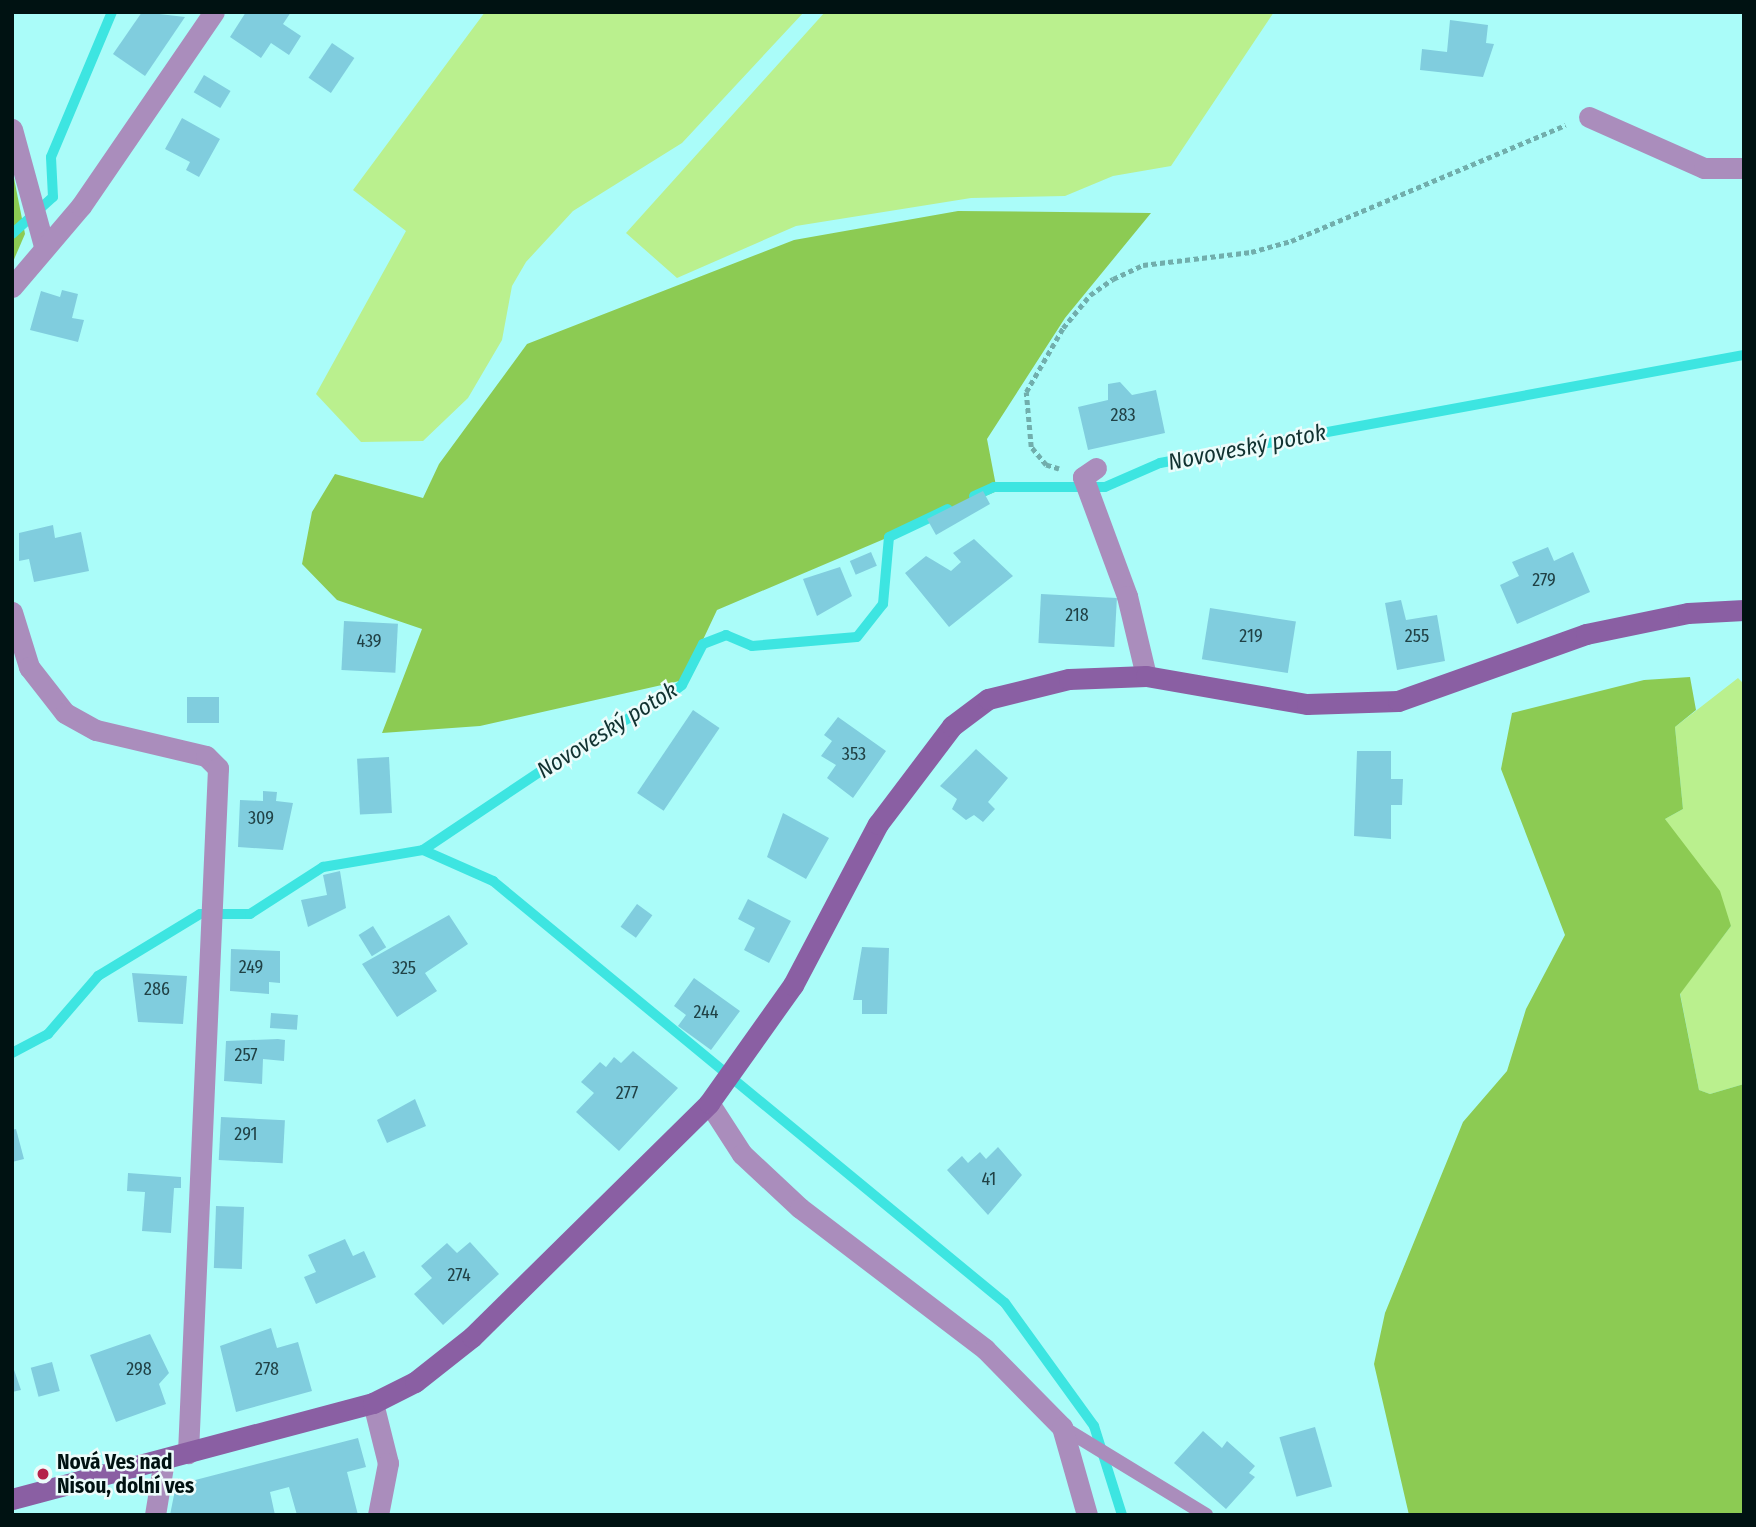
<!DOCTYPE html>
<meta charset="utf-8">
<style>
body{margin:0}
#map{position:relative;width:1756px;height:1527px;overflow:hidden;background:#aafcf9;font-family:"Fira Sans Condensed",sans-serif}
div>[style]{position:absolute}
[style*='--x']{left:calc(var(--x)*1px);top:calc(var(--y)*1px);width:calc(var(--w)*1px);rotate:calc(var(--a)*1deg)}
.green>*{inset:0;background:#baf08e}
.forest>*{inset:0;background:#8ccb53}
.stream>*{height:10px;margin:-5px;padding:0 5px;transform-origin:5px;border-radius:5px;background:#3de5e1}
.building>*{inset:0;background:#80cdde;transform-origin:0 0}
.path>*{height:4.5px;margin-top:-2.25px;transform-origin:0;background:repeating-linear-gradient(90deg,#71aeac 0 5px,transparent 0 8.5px)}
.lane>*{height:14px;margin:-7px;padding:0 7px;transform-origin:7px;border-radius:7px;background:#aa8dbc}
.street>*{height:21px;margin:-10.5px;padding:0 10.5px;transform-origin:10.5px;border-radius:10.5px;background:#aa8dbc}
.secondary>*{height:21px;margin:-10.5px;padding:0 10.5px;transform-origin:10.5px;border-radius:10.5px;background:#8a5fa3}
.dots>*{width:19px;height:19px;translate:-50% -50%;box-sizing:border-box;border:4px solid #ecfcfb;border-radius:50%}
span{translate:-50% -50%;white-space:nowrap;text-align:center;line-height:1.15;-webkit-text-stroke:5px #ecfcfb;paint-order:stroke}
.number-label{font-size:18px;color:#204145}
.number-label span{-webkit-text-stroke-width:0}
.poi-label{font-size:21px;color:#001212;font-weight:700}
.left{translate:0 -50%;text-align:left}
.water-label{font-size:23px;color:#113231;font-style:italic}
.frame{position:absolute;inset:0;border:14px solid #001212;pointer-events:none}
</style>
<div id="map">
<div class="green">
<i style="clip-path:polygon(485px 12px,804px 12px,682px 143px,573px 211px,526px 262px,512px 286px,502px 340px,468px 398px,423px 441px,361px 442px,316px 394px,406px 231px,353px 190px)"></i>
<i style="clip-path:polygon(825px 12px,1274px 12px,1171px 166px,1113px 176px,1065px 196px,971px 198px,796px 226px,677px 278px,626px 233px)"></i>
<i style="clip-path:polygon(1738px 678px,1744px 684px,1744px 1084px,1710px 1094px,1699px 1090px,1680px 993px,1731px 926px,1665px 819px,1683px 809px,1675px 727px)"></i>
</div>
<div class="forest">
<i style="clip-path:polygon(12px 168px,25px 234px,12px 264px)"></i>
<i style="clip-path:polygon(958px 211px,1151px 213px,1065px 318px,987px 439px,997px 491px,717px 610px,684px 680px,480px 726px,382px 733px,422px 629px,337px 600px,302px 564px,312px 512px,335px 474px,423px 498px,439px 464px,527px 344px,794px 240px)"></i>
<i style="clip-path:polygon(1690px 677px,1696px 710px,1675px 727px,1683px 809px,1665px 819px,1720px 891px,1731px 926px,1680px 994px,1699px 1090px,1710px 1094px,1744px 1084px,1744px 1515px,1409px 1515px,1374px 1364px,1385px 1313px,1463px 1122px,1507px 1071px,1526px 1009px,1565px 935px,1501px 769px,1512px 713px,1644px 680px)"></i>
</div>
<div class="stream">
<i style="--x:12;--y:234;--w:55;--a:-42.1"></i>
<i style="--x:53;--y:197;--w:40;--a:-92.9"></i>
<i style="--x:51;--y:157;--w:157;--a:-67.2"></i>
<i style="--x:974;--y:496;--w:22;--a:-24"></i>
<i style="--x:994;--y:487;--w:111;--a:0"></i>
<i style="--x:1105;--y:487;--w:60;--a:-23.6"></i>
<i style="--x:1160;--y:463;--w:594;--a:-10.48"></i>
<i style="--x:423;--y:850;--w:77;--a:23.9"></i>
<i style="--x:493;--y:881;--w:663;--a:39.5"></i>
<i style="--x:1005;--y:1303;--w:152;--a:54.1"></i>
<i style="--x:1094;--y:1426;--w:93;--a:72.5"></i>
<i style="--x:12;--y:1053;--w:41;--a:-27.8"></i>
<i style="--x:48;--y:1034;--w:77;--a:-49.2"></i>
<i style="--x:98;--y:976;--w:119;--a:-31.3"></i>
<i style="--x:200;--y:914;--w:50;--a:0"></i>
<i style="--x:250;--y:914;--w:87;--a:-32.8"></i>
<i style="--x:323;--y:867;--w:101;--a:-9.6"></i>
<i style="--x:423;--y:850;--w:185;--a:-33.8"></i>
<i style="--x:577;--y:747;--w:101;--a:-29.1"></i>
<i style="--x:665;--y:698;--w:21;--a:-37"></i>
<i style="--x:682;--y:685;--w:46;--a:-62.9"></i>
<i style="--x:703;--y:644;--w:25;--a:-21"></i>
<i style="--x:726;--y:635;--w:28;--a:23"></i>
<i style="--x:752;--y:646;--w:105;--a:-4.9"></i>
<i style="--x:857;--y:637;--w:42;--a:-51.8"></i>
<i style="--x:883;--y:604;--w:67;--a:-84.9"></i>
<i style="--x:889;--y:537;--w:65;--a:-25.4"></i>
</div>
<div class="building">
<i style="clip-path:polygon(142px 12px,185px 17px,145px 76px,113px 54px)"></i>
<i style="clip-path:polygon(246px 12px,291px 12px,283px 24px,301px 36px,289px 55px,271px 43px,261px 58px,230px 37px)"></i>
<i style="clip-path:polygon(1450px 20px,1488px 25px,1486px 43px,1494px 44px,1483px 77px,1420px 70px,1422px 49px,1447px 52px)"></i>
<i style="left:332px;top:43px;width:27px;height:42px;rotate:34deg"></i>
<i style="left:204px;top:75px;width:31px;height:20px;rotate:31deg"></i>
<i style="clip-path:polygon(182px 118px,220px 139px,199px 177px,186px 170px,190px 162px,165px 149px)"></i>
<i style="clip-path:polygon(62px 290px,78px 294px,72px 318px,84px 320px,78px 342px,30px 330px,41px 291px,60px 297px)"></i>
<i style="clip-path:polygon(1120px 382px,1132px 395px,1156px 390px,1165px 433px,1088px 450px,1078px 407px,1108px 400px,1108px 384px)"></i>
<i style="clip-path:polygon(983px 491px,990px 504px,936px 535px,927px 519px)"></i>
<i style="clip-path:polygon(53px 525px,55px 538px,81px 532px,89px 571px,34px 582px,29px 559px,19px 561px,19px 533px)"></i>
<i style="clip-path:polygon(974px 539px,1013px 576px,949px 627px,905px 573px,926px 556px,951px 571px,961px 562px,953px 553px)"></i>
<i style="clip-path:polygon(1548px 547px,1554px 561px,1573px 552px,1590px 592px,1517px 624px,1500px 585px,1519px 576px,1512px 562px)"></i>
<i style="left:871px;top:552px;width:15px;height:23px;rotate:67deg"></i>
<i style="clip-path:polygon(840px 567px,852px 596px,817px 616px,803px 579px)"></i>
<i style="left:1041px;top:594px;width:76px;height:49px;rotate:3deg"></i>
<i style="clip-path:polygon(1401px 600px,1406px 620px,1437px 615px,1445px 661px,1397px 670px,1385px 603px)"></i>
<i style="left:1210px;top:608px;width:87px;height:52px;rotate:9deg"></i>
<i style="left:344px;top:621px;width:54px;height:49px;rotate:3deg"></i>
<i style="left:187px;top:697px;width:32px;height:26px"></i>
<i style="left:693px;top:710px;width:32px;height:100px;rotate:34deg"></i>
<i style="clip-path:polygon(838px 717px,886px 751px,853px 798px,827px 778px,836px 765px,821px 756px,832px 741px,824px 735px)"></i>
<i style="clip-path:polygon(976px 749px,1008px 778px,988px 802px,995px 809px,983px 822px,974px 815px,966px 820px,952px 809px,957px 799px,940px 786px)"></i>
<i style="clip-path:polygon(1357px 751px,1391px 751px,1391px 779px,1403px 779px,1402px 805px,1391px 805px,1391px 839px,1354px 836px)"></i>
<i style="left:389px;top:757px;width:56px;height:32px;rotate:87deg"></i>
<i style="clip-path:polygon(263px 791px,277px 792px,276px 801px,293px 803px,283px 850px,238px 847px,240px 800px,263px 801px)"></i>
<i style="clip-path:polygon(783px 813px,829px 838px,806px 879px,767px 857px)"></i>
<i style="clip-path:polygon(340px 871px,346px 908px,308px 927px,301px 900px,327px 895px,323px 875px)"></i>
<i style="clip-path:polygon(748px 899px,791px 921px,769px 963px,744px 950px,755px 928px,738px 919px)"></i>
<i style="left:637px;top:904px;width:19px;height:28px;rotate:36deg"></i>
<i style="clip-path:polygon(449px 915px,468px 944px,425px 973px,437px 991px,397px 1017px,362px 964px)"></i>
<i style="left:373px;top:926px;width:25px;height:17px;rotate:58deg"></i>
<i style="clip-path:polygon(862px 947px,889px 948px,887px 1014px,862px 1014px,862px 1000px,853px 1000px)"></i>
<i style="clip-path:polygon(231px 949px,280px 951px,280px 983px,269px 982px,269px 994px,230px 991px)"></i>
<i style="clip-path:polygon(132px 973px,187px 976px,183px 1024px,138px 1022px)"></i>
<i style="clip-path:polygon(694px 978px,740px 1011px,711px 1050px,678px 1026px,686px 1015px,674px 1006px)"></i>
<i style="left:271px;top:1013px;width:27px;height:15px;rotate:4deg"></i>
<i style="clip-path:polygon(278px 1039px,285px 1040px,284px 1061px,263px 1059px,262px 1084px,224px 1081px,226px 1041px)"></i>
<i style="clip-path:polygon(633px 1051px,678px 1088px,619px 1151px,576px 1112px,594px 1093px,581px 1082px,600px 1062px,606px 1067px,614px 1057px,621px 1063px)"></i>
<i style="clip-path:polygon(415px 1099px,426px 1126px,387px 1143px,377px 1120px)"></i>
<i style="left:221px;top:1117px;width:64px;height:43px;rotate:3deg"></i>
<i style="clip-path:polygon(16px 1129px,24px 1159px,12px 1162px,12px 1130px)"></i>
<i style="clip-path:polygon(998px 1147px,1022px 1175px,988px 1215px,947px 1170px,962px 1156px,968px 1163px,980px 1152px,986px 1159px)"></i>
<i style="clip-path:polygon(128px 1173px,181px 1177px,181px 1188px,174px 1188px,171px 1233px,142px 1231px,145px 1192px,127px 1191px)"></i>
<i style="left:216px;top:1206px;width:28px;height:62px;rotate:2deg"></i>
<i style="clip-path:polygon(345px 1239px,353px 1256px,364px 1251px,376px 1277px,316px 1304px,304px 1277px,316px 1272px,308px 1255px)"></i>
<i style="clip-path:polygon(470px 1242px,499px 1274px,443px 1325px,414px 1294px,432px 1278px,421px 1266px,447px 1243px,457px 1253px)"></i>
<i style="clip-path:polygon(271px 1328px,277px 1348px,298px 1342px,312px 1391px,236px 1412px,220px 1346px)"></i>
<i style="clip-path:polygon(150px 1334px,169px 1373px,159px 1384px,166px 1404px,116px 1422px,90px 1355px)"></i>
<i style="left:52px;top:1362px;width:30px;height:22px;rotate:75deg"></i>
<i style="clip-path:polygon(12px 1364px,21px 1390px,12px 1392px)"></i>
<i style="left:1315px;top:1427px;width:62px;height:37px;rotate:74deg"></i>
<i style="clip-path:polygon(1203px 1431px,1222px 1448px,1227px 1441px,1255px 1466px,1249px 1473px,1255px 1477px,1226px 1509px,1174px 1463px)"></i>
<i style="clip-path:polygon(358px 1438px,366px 1467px,347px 1472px,358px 1515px,297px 1515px,289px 1487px,270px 1492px,275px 1515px,170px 1515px,176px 1485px)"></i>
</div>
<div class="path">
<i style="--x:1059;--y:469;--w:14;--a:-163"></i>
<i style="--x:1046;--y:465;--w:23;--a:-130"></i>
<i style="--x:1031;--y:447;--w:55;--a:-95.2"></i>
<i style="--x:1026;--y:392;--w:74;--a:-60"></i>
<i style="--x:1063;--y:328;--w:43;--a:-50.7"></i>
<i style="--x:1090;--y:295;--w:28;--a:-35"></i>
<i style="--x:1113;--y:279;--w:33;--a:-25"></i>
<i style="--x:1143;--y:265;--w:109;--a:-6.9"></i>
<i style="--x:1251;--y:252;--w:41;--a:-15.4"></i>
<i style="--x:1291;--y:241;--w:298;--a:-22.9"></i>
</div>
<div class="lane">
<i style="--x:1062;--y:1427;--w:169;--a:31.4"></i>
</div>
<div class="street">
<i style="--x:1589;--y:117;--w:126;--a:23.9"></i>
<i style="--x:1704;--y:168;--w:40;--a:0"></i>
<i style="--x:12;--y:129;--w:121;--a:74.7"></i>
<i style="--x:12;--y:287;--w:106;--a:-49.6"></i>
<i style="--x:81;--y:206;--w:235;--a:-55.6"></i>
<i style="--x:1096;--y:468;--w:16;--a:145"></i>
<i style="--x:1083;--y:477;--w:127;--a:69.7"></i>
<i style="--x:1127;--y:596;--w:82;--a:76.6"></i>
<i style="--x:12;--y:612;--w:58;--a:72.8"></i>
<i style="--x:29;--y:667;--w:58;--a:52"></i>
<i style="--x:65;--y:713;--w:35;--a:29"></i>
<i style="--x:96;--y:730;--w:113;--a:13.3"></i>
<i style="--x:206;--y:756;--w:17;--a:45"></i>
<i style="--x:218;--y:768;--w:686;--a:92.51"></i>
<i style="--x:709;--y:1103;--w:61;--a:57.1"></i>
<i style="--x:742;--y:1154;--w:79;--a:43"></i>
<i style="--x:800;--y:1208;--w:233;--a:37.3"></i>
<i style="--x:985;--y:1349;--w:110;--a:45.4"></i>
<i style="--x:1062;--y:1427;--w:91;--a:74.1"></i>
<i style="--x:373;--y:1403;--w:62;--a:76"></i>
<i style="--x:388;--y:1463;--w:53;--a:100.9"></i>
<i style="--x:155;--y:1515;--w:56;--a:-80.7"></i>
</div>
<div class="secondary">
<i style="--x:12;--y:1499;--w:374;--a:-14.9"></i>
<i style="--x:373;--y:1403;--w:47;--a:-26.6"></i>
<i style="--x:415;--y:1382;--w:73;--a:-38.3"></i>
<i style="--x:472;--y:1337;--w:333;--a:-44.6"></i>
<i style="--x:709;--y:1103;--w:145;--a:-54.6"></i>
<i style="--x:793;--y:985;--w:182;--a:-62.2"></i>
<i style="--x:878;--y:824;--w:123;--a:-52.9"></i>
<i style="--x:952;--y:726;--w:45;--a:-36.9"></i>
<i style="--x:988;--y:699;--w:83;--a:-13.9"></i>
<i style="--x:1069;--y:679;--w:77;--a:-2.2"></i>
<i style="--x:1146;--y:676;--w:163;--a:9.9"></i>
<i style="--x:1307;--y:704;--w:91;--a:-1.9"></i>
<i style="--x:1398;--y:701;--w:200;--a:-19.6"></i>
<i style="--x:1586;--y:634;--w:104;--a:-11.6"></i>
<i style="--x:1688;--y:613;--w:56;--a:-3.1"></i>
</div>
<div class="dots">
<i style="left:43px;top:1474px;background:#b42249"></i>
</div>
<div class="number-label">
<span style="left:1123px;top:415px">283</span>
<span style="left:1544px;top:580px">279</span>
<span style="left:1077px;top:615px">218</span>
<span style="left:1251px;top:636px">219</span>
<span style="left:1417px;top:636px">255</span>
<span style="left:369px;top:641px">439</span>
<span style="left:854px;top:754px">353</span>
<span style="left:261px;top:818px">309</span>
<span style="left:251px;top:967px">249</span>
<span style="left:404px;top:968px">325</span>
<span style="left:157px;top:989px">286</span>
<span style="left:706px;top:1012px">244</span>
<span style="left:246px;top:1055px">257</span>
<span style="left:627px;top:1093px">277</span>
<span style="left:246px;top:1134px">291</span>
<span style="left:989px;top:1179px">41</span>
<span style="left:459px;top:1275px">274</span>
<span style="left:139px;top:1369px">298</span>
<span style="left:267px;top:1369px">278</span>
</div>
<div class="poi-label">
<span class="left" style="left:57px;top:1474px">Nová Ves nad<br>Nisou, dolní ves</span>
</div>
<div class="water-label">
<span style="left:1247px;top:447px;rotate:-11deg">Novoveský potok</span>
<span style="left:607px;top:730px;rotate:-32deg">Novoveský potok</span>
</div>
<div class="frame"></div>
</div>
